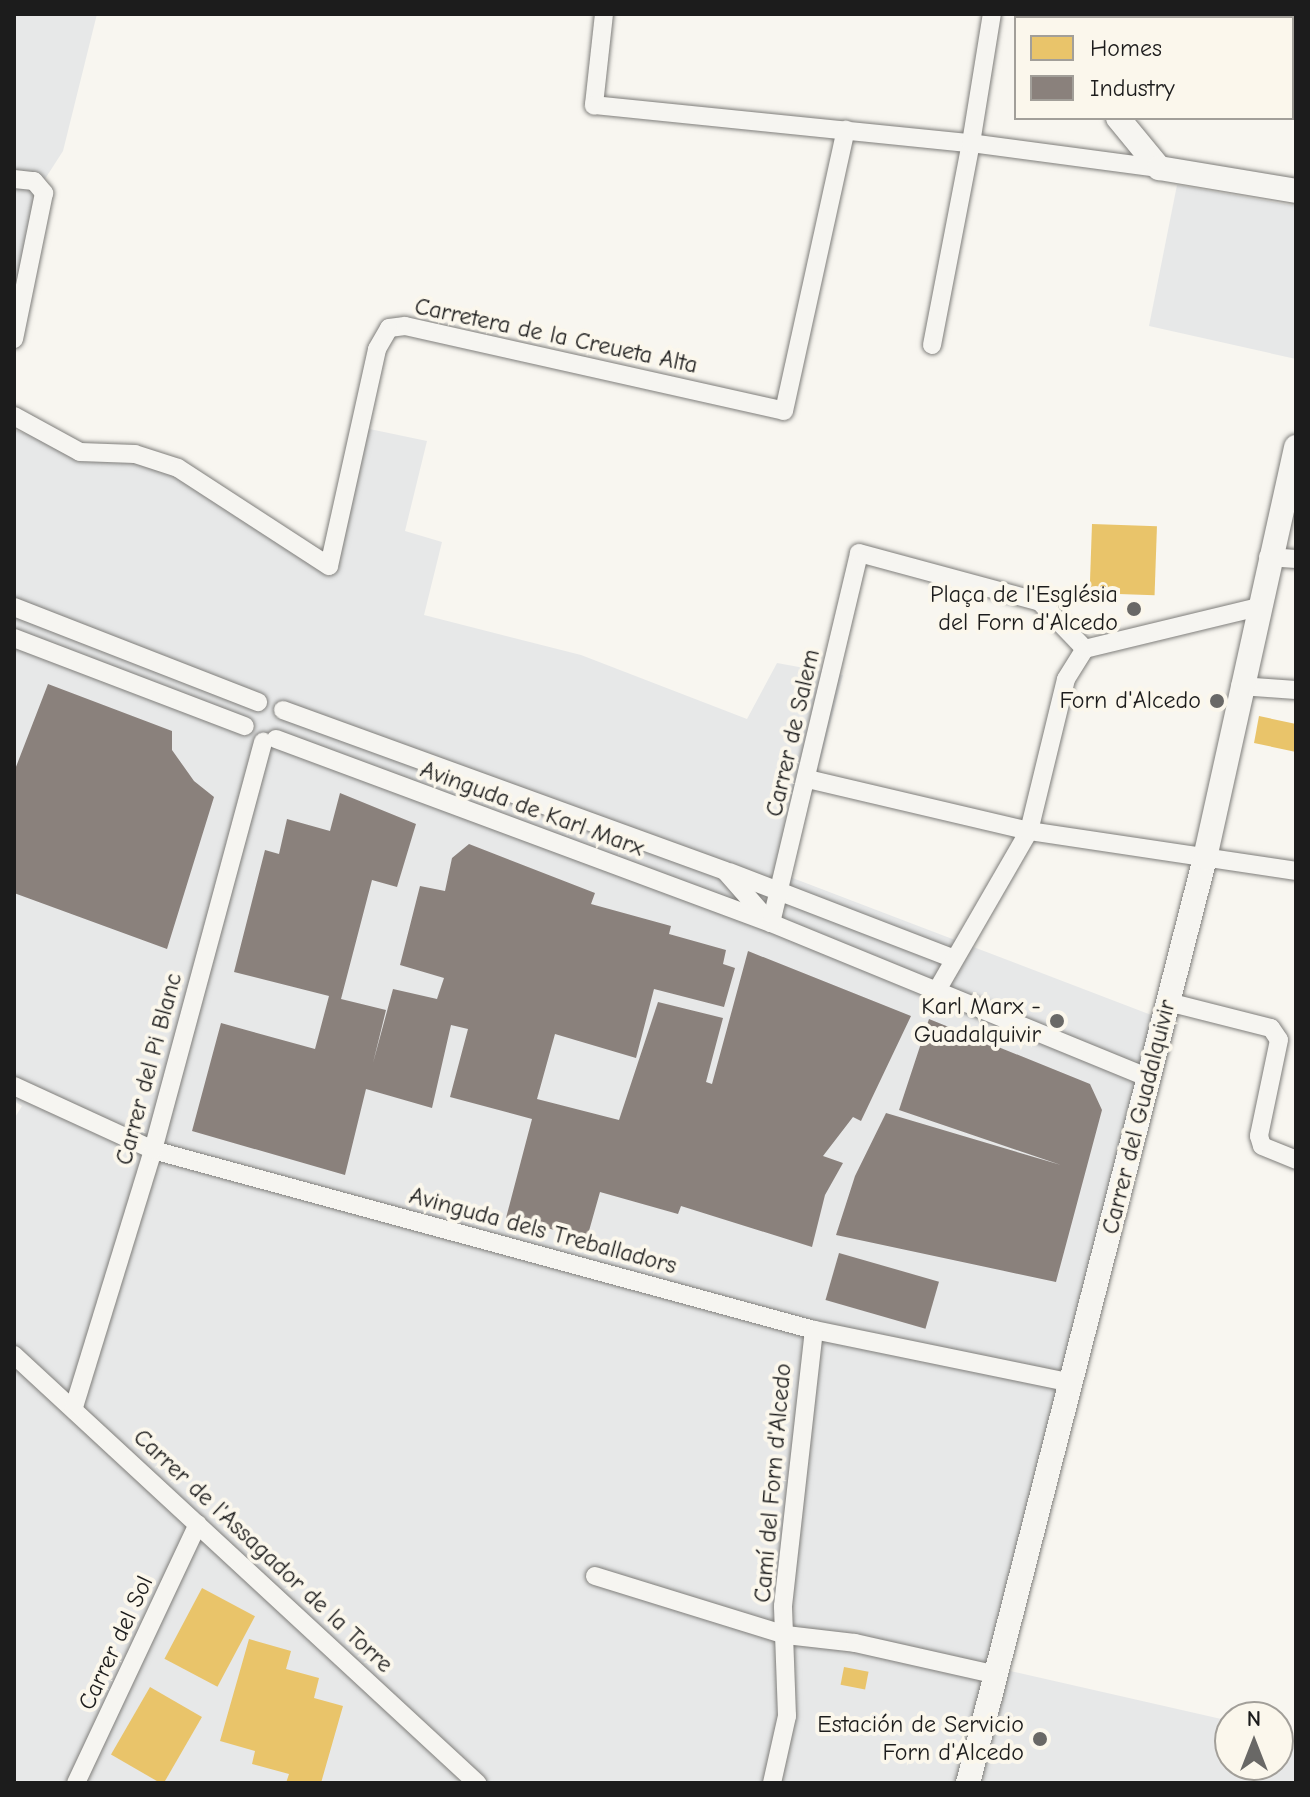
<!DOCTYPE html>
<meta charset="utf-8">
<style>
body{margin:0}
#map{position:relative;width:1310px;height:1797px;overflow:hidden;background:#f8f6f0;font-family:"Comic Neue",sans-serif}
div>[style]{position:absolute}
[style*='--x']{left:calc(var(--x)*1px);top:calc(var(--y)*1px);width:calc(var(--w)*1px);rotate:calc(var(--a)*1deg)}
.built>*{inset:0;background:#e7e8e8}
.homes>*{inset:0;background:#e9c46a;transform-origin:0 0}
.industry>*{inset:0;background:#8a817c;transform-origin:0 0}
.roads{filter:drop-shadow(0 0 2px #7f7e7b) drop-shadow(0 0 2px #7f7e7b)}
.street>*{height:18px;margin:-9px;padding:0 9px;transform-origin:9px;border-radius:9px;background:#f6f5f1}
.secondary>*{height:24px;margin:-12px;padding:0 12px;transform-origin:12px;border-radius:12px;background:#f6f5f1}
.dots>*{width:22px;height:22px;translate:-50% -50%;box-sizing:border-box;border:4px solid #fbf7ec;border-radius:50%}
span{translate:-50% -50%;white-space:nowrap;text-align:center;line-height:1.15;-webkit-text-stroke:8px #fbf7ec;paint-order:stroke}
.street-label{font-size:24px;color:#1c1c1c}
.poi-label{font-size:24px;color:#1c1c1c}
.right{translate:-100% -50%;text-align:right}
.frame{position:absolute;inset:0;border:16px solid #1c1c1c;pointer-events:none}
.legend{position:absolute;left:1014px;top:16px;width:280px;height:104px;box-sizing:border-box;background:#fbf7ec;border:2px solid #a29f99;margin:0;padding:10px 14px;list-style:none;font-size:24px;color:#1c1c1c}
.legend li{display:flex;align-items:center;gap:16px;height:40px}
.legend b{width:40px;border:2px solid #a29f99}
.north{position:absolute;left:1214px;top:1701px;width:80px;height:80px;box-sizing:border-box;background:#fbf7ec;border:2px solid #a29f99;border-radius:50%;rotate:0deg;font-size:22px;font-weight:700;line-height:32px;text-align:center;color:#1c1c1c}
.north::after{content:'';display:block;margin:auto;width:28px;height:36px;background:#696866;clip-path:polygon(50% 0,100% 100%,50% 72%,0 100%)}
</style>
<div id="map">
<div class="built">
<i style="clip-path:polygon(14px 14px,97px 14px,63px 151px,45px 179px,49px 200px,14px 311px)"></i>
<i style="clip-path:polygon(1177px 185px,1296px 206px,1296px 359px,1149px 326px)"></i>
<i style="clip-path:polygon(360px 427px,427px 441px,405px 531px,442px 542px,424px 615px,581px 655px,747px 719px,777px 663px,843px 675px,790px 877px,1167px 1021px,1006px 1670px,1230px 1721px,1230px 1765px,1278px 1765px,1278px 1732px,1296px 1736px,1296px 1783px,14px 1783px,14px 1119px,22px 1106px,14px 1101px,14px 430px,84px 451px,159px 461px,326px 565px)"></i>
</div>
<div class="homes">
<i style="left:1092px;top:524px;width:65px;height:69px;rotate:2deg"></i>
<i style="clip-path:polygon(1259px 716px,1296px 724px,1296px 752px,1254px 743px)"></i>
<i style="left:202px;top:1588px;width:60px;height:80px;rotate:28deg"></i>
<i style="clip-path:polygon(249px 1639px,291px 1651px,286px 1669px,319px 1678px,314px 1698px,343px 1706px,321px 1783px,286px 1783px,289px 1774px,252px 1764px,255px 1751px,220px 1741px)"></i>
<i style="left:844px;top:1667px;width:25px;height:18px;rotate:11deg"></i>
<i style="left:150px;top:1687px;width:60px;height:78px;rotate:30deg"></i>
</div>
<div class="industry">
<i style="clip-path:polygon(48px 684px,172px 731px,172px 750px,194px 781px,214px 797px,167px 949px,14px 893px,14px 772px)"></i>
<i style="clip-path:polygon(340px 793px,416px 824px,397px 887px,372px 880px,341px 999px,386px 1010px,373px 1063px,393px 989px,437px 999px,444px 978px,400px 965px,420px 886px,445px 891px,452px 858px,469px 844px,595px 893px,591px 904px,671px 926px,669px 934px,726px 950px,723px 964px,735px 968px,724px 1007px,654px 989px,636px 1058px,555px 1034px,537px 1099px,619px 1120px,658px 1002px,723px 1018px,706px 1082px,712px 1084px,748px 951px,911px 1016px,861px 1121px,853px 1117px,823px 1156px,843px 1163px,825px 1195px,812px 1247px,681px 1206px,678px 1214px,600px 1192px,587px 1238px,506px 1218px,532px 1119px,450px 1097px,468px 1029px,451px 1025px,432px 1108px,366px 1089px,345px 1175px,192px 1131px,221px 1023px,315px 1049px,329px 996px,234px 972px,265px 850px,279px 854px,287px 819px,330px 831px)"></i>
<i style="clip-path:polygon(929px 1019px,1090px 1084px,1102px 1110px,1056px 1282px,836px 1235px,855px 1176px,886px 1113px,1061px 1165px,899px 1110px)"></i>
<i style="left:839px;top:1253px;width:104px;height:49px;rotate:16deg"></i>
</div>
<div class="roads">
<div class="street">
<i style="--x:604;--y:14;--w:92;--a:96.3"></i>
<i style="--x:594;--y:105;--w:379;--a:5.8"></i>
<i style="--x:971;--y:143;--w:131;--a:-80.8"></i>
<i style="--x:14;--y:179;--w:20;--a:6"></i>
<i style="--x:34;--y:181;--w:16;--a:50"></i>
<i style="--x:44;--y:193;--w:149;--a:101.6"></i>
<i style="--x:932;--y:345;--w:206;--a:-79.1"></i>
<i style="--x:971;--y:143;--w:190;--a:7.6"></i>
<i style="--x:14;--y:416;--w:75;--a:28.6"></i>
<i style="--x:80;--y:452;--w:55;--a:2.1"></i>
<i style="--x:135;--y:454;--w:45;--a:18"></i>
<i style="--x:178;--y:468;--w:180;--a:33"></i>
<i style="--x:329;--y:566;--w:222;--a:-77.5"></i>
<i style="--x:377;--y:349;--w:24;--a:-60"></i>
<i style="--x:389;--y:328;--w:16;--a:-7"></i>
<i style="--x:405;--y:326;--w:388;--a:12.6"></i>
<i style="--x:784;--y:411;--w:288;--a:-77.6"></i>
<i style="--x:1268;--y:557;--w:28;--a:4"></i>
<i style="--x:14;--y:607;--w:262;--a:21.3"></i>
<i style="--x:14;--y:638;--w:247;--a:20.9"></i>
<i style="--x:1240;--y:686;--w:56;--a:4.1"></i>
<i style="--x:283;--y:710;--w:470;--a:20"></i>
<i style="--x:725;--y:871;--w:67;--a:48.7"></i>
<i style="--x:276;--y:739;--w:528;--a:20.39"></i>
<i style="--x:771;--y:923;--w:409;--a:22.3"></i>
<i style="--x:808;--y:779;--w:227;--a:13.2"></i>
<i style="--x:1029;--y:831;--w:270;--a:8.5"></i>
<i style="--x:729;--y:872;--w:241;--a:21.1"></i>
<i style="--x:771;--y:923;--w:380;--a:-76.6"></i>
<i style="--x:859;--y:553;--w:188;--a:15.1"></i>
<i style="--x:1040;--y:602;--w:65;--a:46.2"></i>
<i style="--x:936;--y:992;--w:186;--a:-60"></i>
<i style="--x:1029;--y:831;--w:156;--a:-76.3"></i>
<i style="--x:1066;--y:679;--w:36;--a:-58"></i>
<i style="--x:1085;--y:649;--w:178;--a:-13.6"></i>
<i style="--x:1168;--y:1002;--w:106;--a:14.2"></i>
<i style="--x:1271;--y:1028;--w:14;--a:56"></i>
<i style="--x:1279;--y:1040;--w:98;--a:101.8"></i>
<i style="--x:1259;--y:1136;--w:10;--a:73"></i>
<i style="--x:1262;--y:1146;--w:37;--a:22"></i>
<i style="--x:14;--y:1086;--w:153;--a:24.7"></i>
<i style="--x:153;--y:1150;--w:685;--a:15.23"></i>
<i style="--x:814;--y:1330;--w:264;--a:11.6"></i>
<i style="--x:14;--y:1355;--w:631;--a:42.75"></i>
<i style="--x:74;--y:1407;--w:269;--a:-72.9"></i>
<i style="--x:153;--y:1150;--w:423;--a:-74.9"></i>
<i style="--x:595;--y:1576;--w:200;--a:17.2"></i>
<i style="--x:786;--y:1635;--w:69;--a:6.6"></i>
<i style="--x:855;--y:1643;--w:146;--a:12.7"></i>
<i style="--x:76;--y:1783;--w:286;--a:-64.8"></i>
<i style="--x:772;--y:1783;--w:69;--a:-77.4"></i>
<i style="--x:787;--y:1716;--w:110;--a:-92.1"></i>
<i style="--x:783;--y:1606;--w:278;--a:-83.6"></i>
</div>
<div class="secondary">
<i style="--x:1113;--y:18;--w:4;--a:-90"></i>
<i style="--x:1118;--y:118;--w:65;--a:50.6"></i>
<i style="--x:1159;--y:168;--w:139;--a:9.5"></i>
<i style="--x:968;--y:1783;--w:955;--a:-75.63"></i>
<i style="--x:1205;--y:858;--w:421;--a:-77.5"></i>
</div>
</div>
<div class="dots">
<i style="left:1134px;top:609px;background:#696866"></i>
<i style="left:1217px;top:701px;background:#696866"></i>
<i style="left:1057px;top:1021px;background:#696866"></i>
<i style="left:1040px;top:1739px;background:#696866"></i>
</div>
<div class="street-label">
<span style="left:556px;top:336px;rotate:12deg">Carretera de la Creueta Alta</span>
<span style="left:793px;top:733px;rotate:-77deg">Carrer de Salem</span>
<span style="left:532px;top:809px;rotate:20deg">Avinguda de Karl Marx</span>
<span style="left:149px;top:1069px;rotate:-75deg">Carrer del Pi Blanc</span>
<span style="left:1139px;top:1117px;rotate:-76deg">Carrer del Guadalquivir</span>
<span style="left:543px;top:1231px;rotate:15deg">Avinguda dels Treballadors</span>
<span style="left:773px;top:1483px;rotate:-85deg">Camí del Forn d'Alcedo</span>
<span style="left:263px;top:1551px;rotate:43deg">Carrer de l'Assagador de la Torre</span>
<span style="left:116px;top:1643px;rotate:-65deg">Carrer del Sol</span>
</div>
<div class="poi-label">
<span class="right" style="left:1118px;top:609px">Plaça de l'Església<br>del Forn d'Alcedo</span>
<span class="right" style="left:1201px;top:701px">Forn d'Alcedo</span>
<span class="right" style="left:1041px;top:1021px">Karl Marx -<br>Guadalquivir</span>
<span class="right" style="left:1024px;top:1739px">Estación de Servicio<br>Forn d'Alcedo</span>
</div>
<div class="frame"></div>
<ul class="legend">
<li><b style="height:22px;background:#e9c46a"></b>Homes</li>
<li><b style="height:22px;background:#8a817c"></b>Industry</li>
</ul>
<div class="north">N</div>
</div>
